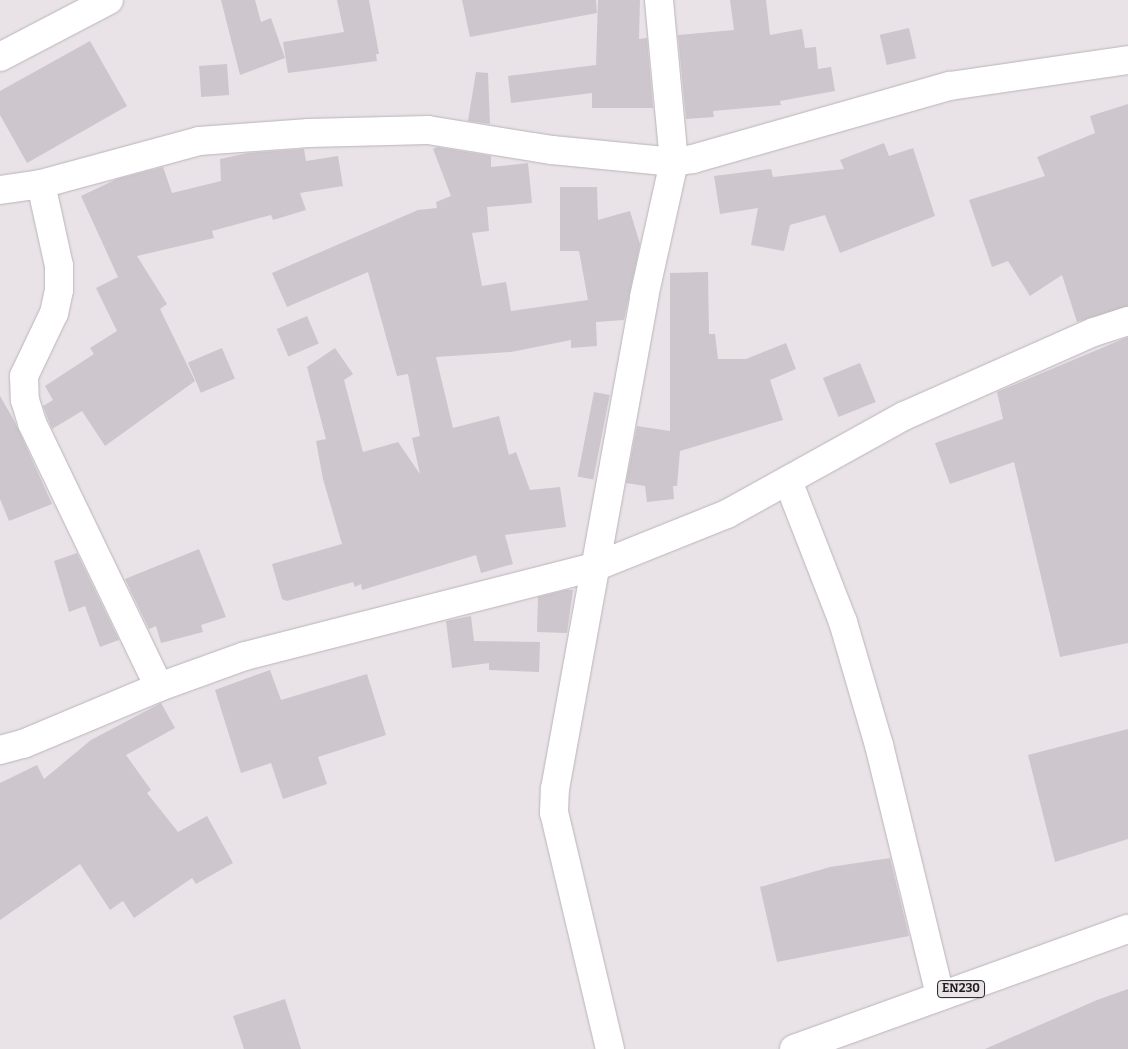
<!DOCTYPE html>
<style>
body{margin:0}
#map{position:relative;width:1128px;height:1049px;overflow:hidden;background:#e9e3e8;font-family:Bitter,serif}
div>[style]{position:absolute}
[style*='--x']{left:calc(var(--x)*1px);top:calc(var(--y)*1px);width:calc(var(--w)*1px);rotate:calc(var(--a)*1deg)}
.building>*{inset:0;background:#cdc6cc;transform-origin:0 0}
.roads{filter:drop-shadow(0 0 1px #bab4b9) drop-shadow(0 0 1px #bab4b9)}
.minor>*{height:28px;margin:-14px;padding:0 14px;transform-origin:14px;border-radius:14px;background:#fff}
.primary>*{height:28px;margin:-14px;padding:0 14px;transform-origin:14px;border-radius:14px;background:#fff}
span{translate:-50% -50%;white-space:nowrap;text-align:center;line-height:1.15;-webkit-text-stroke:5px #e9e3e8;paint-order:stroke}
.shield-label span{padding:1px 4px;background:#e9e3e8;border:1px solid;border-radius:4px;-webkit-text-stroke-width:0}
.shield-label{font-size:12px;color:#201d20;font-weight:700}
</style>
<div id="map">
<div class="building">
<i style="clip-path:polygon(221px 0,255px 0,261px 22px,271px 18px,285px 58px,240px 75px)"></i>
<i style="clip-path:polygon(337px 0,369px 0,379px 54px,376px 54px,377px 61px,288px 73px,283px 42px,344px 32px)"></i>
<i style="clip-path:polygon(462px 0,596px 0,597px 13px,470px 37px)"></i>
<i style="clip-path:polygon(598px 0,640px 0,639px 39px,647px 38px,653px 108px,592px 108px,592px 93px,511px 103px,508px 76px,596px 65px)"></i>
<i style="clip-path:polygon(730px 0,766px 0,770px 35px,802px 29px,805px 48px,816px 47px,818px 69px,831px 67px,835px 91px,780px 101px,781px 105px,713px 111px,714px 117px,686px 119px,678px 35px,734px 30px)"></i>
<i style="left:909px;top:28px;width:31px;height:30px;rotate:77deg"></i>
<i style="clip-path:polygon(90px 41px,127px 106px,27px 163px,0 115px,0 91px)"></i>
<i style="left:227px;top:64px;width:31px;height:28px;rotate:86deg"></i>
<i style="clip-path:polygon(476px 72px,488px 73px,490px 124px,468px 121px)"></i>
<i style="clip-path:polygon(1128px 104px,1128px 306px,1077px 322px,1062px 275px,1030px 296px,1008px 261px,992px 267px,969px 200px,1045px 176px,1037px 157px,1095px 133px,1090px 116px)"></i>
<i style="clip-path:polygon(884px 143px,889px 156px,913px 148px,935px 216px,840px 253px,825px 215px,790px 225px,784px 251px,751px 245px,758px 208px,720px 214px,714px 176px,771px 169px,773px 177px,844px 169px,840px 160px)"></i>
<i style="clip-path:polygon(437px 147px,491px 156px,491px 167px,528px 163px,532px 203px,487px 207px,489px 231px,472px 233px,482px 286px,506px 282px,511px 311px,588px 300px,579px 251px,560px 251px,560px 187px,597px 187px,598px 220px,630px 211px,640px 244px,624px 320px,596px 322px,597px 346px,571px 348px,571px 340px,511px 352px,436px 357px,453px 428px,499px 416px,509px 455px,516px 452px,530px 490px,560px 487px,566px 527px,505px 535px,513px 564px,481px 573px,476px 555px,362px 590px,361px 584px,355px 587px,353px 582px,287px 601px,282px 599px,272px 564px,342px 544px,323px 479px,316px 441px,326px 439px,307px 367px,335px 348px,353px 374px,344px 380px,363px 452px,398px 442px,420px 474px,412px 438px,420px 436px,408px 374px,397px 376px,368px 272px,287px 307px,272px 273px,418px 210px,437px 208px,436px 202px,451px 196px,433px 149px)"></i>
<i style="clip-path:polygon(304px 149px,306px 161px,338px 156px,343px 186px,300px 193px,306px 210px,273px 220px,271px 215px,212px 231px,214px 238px,137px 256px,167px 304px,160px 309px,195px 381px,105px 446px,82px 411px,52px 429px,43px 406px,53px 400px,45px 386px,94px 354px,90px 348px,117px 331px,96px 288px,118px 277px,81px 196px,117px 179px,163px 167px,172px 193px,221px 181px,220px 159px,248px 153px)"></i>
<i style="clip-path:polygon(708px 272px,709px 334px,715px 334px,718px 359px,746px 359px,786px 343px,796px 369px,770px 380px,783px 420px,680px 451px,677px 486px,673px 486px,674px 499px,647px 502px,645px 486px,626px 483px,637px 426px,670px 431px,670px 273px)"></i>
<i style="left:307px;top:316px;width:30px;height:33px;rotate:67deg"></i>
<i style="clip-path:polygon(1128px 337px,1128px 643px,1060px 657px,1014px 462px,950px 484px,935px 443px,1003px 419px,997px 392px)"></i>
<i style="left:222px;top:348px;width:33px;height:37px;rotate:67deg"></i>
<i style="left:860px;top:363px;width:42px;height:40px;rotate:68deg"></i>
<i style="left:594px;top:392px;width:16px;height:86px;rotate:11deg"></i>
<i style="clip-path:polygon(0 396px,15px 422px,52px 504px,9px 521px,0 499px)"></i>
<i style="clip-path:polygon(199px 549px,226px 617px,201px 625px,203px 632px,161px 643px,156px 626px,149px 629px,125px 579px)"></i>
<i style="clip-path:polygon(77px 553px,119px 640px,100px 647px,85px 606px,69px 612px,54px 561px)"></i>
<i style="clip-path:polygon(566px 590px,573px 590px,567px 633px,537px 632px,538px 597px)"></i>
<i style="clip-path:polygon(471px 616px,474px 641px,540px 642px,539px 672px,489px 670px,489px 663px,452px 668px,446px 621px)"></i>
<i style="clip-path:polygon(270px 670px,281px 700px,367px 674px,386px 735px,318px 757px,327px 784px,283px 799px,271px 763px,241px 773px,215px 690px)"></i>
<i style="clip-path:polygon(161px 703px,175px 728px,126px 755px,151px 790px,147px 793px,178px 832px,207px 816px,233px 863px,196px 884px,192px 878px,134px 918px,123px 901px,110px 910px,80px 864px,0 920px,0 783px,37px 765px,44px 779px,91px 740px)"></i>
<i style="clip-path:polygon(1128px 729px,1128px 839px,1055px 862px,1028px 755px)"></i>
<i style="clip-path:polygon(890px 858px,909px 936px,777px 962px,760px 887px,830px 867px)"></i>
<i style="clip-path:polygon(1128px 989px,1128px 1049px,985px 1049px,1097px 1000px)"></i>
<i style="clip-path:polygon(285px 999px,301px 1049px,244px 1049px,233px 1016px)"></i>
</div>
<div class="roads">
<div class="minor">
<i style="--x:0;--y:57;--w:123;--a:-27.6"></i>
<i style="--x:41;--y:184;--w:84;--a:77.6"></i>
<i style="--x:59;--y:266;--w:24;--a:90"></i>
<i style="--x:59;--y:290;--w:24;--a:102"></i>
<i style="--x:54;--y:313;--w:70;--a:115.5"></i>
<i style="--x:24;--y:376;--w:24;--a:88"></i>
<i style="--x:25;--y:400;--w:24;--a:73"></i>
<i style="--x:32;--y:423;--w:293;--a:64.3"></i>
<i style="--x:0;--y:190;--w:41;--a:-8.3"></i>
<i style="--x:41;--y:184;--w:164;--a:-15.2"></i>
<i style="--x:199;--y:141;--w:110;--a:-4.2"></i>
<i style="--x:309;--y:133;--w:119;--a:-1.4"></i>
<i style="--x:428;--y:130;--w:126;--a:9.2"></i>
<i style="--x:552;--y:150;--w:123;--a:5.6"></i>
<i style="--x:674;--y:162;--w:19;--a:-9"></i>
<i style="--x:693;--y:159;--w:267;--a:-15.9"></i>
<i style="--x:950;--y:86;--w:180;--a:-8.3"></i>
<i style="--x:788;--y:481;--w:151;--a:68.7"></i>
<i style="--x:843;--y:622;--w:128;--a:73.7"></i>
<i style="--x:879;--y:745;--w:258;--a:76.3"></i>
<i style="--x:0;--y:750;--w:24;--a:-15"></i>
<i style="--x:23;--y:744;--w:147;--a:-22.7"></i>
<i style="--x:159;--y:687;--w:91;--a:-19.8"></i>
<i style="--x:245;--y:656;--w:363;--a:-14.3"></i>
<i style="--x:597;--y:566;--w:140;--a:-21.8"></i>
<i style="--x:727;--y:514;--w:202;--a:-29"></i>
<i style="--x:904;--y:416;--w:208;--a:-23.9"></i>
<i style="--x:1094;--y:332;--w:36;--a:-18"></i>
<i style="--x:610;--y:1049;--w:243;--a:-103.3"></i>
<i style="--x:554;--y:813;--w:24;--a:-88"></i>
<i style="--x:555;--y:789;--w:500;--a:-79.7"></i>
<i style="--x:644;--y:297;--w:138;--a:-77.5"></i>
<i style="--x:674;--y:162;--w:163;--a:-95.3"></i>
</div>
<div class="primary">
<i style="--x:794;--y:1049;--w:355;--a:-19.8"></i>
</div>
</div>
<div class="shield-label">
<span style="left:961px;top:989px">EN230</span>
</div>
</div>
